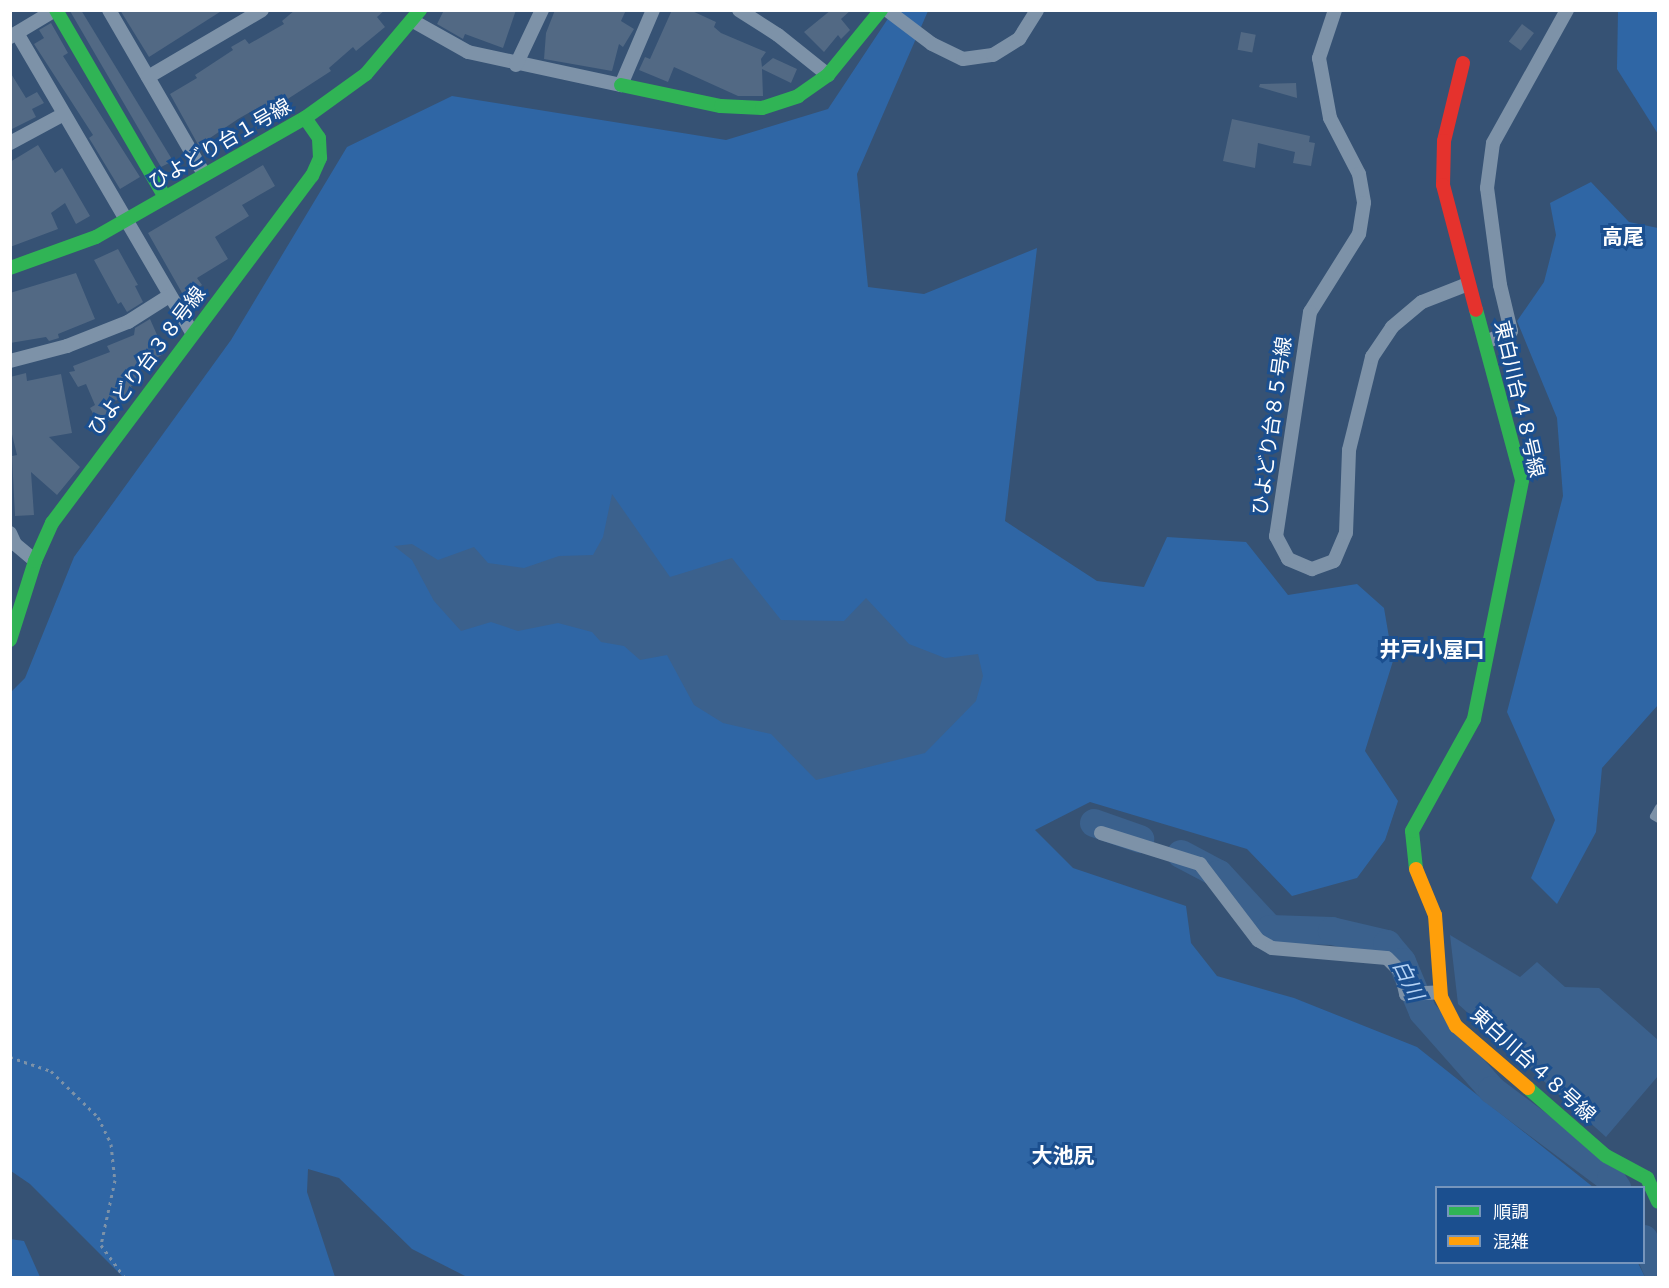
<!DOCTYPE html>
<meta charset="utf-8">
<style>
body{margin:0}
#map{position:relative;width:1669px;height:1288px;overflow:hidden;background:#365274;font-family:Poppins,"Noto Sans JP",sans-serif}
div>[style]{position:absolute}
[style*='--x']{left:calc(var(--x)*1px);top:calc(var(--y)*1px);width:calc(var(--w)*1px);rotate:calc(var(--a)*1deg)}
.green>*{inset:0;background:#2f66a5}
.water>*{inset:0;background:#3b618d}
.river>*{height:28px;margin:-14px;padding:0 14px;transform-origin:14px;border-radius:14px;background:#3b618d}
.building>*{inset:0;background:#526984;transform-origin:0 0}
.path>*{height:3px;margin-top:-1.5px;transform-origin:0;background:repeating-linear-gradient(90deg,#7d92a8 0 3px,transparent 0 7.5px)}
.lane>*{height:7px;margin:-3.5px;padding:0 3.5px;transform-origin:3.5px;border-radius:3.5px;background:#7d92a8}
.street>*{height:14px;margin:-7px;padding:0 7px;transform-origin:7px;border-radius:7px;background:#7d92a8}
.fast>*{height:14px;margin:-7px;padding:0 7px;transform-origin:7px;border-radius:7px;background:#30b455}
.slow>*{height:14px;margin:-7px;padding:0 7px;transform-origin:7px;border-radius:7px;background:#ff9f0a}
.jam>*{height:14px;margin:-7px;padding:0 7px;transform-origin:7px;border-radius:7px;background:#e5322d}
span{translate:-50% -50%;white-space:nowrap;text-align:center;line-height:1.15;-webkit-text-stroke:6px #1b4f8f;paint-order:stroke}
.street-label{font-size:20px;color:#fff}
.neighbourhood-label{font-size:21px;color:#fff;font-weight:700}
.water-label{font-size:21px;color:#b5d3f5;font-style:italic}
.frame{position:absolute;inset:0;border:12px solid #fff;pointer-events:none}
.legend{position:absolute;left:1435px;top:1186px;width:210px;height:78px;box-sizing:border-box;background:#1b4f8f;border:2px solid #7695bc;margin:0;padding:8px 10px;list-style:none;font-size:18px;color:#fff}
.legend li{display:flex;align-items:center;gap:12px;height:30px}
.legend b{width:30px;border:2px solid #7695bc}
</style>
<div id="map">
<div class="green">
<i style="clip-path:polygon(893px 11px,928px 11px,857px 174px,868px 287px,924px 294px,1037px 248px,1005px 521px,1097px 581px,1144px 587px,1167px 537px,1246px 542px,1288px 595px,1357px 584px,1384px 608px,1393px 661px,1365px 751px,1398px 801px,1385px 840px,1357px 878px,1292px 896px,1247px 849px,1090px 802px,1035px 830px,1073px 868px,1186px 906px,1191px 943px,1217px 976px,1294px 998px,1417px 1047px,1593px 1187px,1436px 1188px,1436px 1262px,1638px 1263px,1645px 1277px,467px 1277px,412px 1249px,339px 1178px,308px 1169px,307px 1192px,335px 1277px,123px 1277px,30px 1184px,11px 1171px,11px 692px,25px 678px,74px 557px,231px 340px,347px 147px,452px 96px,726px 140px,828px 109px)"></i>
<i style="clip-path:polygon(1618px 11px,1658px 11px,1658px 134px,1617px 69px)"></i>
<i style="clip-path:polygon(1591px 182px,1629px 222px,1658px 228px,1658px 705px,1602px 768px,1596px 832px,1557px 904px,1531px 878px,1555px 820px,1507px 712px,1563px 496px,1557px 418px,1517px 321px,1544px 282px,1556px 235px,1550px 203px)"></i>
<i style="clip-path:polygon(10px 1239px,24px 1241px,40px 1277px,11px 1277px)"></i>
</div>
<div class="water">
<i style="clip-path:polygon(612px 494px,670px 577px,732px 558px,781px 620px,844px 621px,866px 598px,909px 644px,945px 658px,978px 654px,983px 676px,976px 701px,925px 753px,816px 780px,771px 734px,723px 723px,694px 705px,667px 655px,640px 660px,624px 646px,601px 642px,592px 632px,558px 623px,518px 631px,491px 622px,461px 631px,434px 601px,412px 560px,394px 546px,412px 544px,438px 560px,474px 547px,488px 563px,524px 568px,559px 556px,593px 555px,603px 537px)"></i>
<i style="clip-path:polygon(1450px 935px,1520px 977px,1537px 962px,1565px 987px,1599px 988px,1658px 1040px,1658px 1076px,1606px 1137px,1458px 1004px)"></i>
</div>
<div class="river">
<i style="--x:1094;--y:823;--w:49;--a:19.2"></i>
<i style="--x:1181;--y:854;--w:43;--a:27.8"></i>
<i style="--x:1219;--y:874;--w:75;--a:47.2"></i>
<i style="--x:1270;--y:929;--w:62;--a:1.8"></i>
<i style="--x:1332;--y:931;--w:57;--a:13.3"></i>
<i style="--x:1387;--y:944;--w:23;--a:50"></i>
<i style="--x:1402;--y:962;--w:54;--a:67.2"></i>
<i style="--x:1423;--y:1012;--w:104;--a:48.5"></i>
<i style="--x:1492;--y:1090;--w:149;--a:36.8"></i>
<i style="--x:1611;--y:1179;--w:11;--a:56"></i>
<i style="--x:1644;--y:1239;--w:36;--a:67"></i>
</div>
<div class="building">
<i style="clip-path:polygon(81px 10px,173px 161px,161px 167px,70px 11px)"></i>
<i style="clip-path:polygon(120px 10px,223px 10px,149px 57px)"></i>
<i style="clip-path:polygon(295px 10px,385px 10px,377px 17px,385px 27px,356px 51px,353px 47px,329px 68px,331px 71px,266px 113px,261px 106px,238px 119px,210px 138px,213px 142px,201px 150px,170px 94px,197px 78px,195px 75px,233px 50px,231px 47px,245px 39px,249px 44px,284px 24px,282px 21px)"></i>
<i style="clip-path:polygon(444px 10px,516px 10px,503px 48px,465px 34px,463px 39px,437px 24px)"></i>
<i style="clip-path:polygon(555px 10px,626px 10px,621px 21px,634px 29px,623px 47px,619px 44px,612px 71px,544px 59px,546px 33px)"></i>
<i style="clip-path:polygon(672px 10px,690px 10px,716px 22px,714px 27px,721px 33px,766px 52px,761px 59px,762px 67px,773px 58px,797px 69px,791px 83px,762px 69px,763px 96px,738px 96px,674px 67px,668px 82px,639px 70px,645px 57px,650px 59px)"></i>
<i style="clip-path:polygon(831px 10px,851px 10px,841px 19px,850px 30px,841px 39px,838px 35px,824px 52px,804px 32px)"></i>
<i style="clip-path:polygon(51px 23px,68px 53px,63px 56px,140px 177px,120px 189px,89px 138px,93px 135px,34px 44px,44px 38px,39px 30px)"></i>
<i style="left:1522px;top:24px;width:15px;height:22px;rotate:37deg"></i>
<i style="left:1241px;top:32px;width:15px;height:18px;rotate:11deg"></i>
<i style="clip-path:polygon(10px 72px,26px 98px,37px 92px,44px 103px,32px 109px,36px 117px,10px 130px)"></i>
<i style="clip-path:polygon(1296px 83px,1297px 98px,1259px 87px,1260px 84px)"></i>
<i style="clip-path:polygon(1232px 119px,1310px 136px,1309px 142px,1315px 143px,1311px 166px,1293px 163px,1295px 152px,1258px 143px,1255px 168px,1223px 161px)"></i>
<i style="clip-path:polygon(38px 145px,55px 173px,62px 168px,90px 216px,76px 224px,65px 203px,51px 213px,58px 229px,10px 247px,10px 162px)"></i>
<i style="clip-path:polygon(263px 165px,275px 186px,242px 205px,249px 216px,215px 237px,228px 259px,197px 278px,202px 285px,196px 289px,203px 298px,190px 307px,148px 233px)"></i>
<i style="clip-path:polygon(118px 249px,138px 285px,135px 286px,143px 302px,127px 312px,121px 302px,118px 304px,94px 260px)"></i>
<i style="clip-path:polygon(76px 273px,95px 319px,58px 334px,59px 338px,49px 341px,46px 337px,10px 343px,10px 293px)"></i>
<i style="clip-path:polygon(150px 319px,165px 353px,139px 368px,144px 381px,131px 386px,134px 393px,110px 403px,117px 416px,100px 426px,90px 408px,95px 405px,86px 384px,78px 387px,69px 372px,75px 371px,73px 366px,110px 352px,107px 346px,134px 335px,135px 328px)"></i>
<i style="clip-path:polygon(26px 373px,27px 381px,61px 374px,72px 433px,49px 437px,80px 467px,57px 495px,31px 472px,34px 515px,15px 516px,12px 456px,17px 455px,10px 426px,10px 377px)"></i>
</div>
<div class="path">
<i style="--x:10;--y:1057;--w:43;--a:18.9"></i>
<i style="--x:51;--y:1071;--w:66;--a:44.4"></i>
<i style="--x:98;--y:1117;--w:30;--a:64"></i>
<i style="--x:111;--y:1144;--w:36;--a:84"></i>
<i style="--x:115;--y:1180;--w:66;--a:102.2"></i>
<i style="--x:101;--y:1245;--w:41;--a:54"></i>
</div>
<div class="lane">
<i style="--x:1658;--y:807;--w:10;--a:119"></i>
<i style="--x:1653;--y:816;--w:6;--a:31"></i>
</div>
<div class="street">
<i style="--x:109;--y:10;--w:190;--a:59.9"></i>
<i style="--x:739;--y:10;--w:46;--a:32.7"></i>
<i style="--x:778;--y:35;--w:64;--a:38.7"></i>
<i style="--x:887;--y:10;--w:56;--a:37.1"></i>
<i style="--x:932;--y:44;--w:34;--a:26"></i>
<i style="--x:963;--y:59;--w:30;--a:-8"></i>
<i style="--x:993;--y:55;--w:31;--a:-32"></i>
<i style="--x:1019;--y:39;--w:34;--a:-58"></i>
<i style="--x:1335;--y:10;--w:51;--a:108.4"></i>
<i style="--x:1319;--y:58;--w:61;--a:79.6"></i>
<i style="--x:1330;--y:118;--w:63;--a:62.6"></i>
<i style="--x:1359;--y:174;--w:29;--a:80"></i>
<i style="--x:1364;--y:203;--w:31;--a:99"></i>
<i style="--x:1359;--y:234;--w:92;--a:122.1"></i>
<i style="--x:1310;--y:312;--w:227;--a:98.6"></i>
<i style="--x:1276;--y:536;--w:26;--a:62"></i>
<i style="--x:1288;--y:559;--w:26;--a:23"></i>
<i style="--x:1312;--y:569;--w:23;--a:-20"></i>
<i style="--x:1334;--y:561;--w:30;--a:-67"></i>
<i style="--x:1346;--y:533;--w:83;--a:-87.9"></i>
<i style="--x:1349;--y:450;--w:96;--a:-76.1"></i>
<i style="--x:1372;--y:357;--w:36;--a:-56"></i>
<i style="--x:1392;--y:327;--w:39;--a:-40"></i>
<i style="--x:1422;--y:302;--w:49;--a:-21.4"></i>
<i style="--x:413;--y:21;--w:63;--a:29.4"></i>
<i style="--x:468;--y:52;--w:157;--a:12.2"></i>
<i style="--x:621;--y:85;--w:82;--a:-66.9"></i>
<i style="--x:17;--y:33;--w:347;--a:59.7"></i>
<i style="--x:10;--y:37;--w:52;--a:-31"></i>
<i style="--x:516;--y:65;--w:61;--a:-64.7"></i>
<i style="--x:148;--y:77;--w:132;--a:-30.4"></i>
<i style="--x:10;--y:143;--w:61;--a:-28.2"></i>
<i style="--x:1488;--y:341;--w:25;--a:-23"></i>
<i style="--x:1511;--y:331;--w:47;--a:-103.4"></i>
<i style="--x:1500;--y:285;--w:98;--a:-97.6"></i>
<i style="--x:1487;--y:188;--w:45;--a:-82.4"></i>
<i style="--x:1493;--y:143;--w:152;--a:-60.9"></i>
<i style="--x:10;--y:361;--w:59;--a:-14.7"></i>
<i style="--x:67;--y:346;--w:66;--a:-21.5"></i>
<i style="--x:128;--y:322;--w:49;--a:-32.4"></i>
<i style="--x:10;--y:533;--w:12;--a:66"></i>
<i style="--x:15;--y:544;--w:26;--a:40"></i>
<i style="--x:1101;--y:833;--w:104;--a:17.4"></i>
<i style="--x:1200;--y:864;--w:96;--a:52.7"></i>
<i style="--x:1258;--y:940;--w:16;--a:30"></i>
<i style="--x:1272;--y:948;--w:115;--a:5"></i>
<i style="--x:1387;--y:958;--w:20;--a:45"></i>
<i style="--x:1401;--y:972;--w:23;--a:77"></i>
<i style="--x:1406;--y:994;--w:34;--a:-3"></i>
</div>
<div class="fast">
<i style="--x:56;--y:10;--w:216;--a:59.8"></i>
<i style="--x:621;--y:85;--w:102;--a:11.9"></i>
<i style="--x:721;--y:106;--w:41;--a:2.8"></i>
<i style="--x:762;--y:108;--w:38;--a:-18"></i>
<i style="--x:798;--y:96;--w:37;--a:-35"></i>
<i style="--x:828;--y:75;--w:84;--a:-50.8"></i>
<i style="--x:10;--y:268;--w:91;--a:-19.8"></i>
<i style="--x:96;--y:237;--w:241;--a:-29.7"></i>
<i style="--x:305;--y:118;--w:75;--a:-35.8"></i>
<i style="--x:366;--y:74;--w:84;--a:-49.8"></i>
<i style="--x:10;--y:640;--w:83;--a:-72.4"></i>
<i style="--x:35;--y:561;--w:42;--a:-65.9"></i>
<i style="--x:52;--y:523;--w:434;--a:-53.2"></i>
<i style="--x:312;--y:176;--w:20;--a:-66"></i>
<i style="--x:320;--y:158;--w:20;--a:-93"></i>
<i style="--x:319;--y:138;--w:24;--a:-125"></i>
<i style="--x:1416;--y:869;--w:38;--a:-96"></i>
<i style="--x:1412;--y:831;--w:128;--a:-61"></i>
<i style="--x:1474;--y:719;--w:244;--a:-78.6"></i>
<i style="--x:1522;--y:480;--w:176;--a:-105.1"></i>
<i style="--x:1528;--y:1088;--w:103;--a:41.1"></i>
<i style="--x:1606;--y:1156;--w:47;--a:28.2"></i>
<i style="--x:1647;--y:1178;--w:26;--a:65"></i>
</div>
<div class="slow">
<i style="--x:1416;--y:869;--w:50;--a:67.6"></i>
<i style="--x:1435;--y:915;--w:82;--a:85.8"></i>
<i style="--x:1441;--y:997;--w:33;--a:63"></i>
<i style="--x:1456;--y:1026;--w:95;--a:40.7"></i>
</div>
<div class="jam">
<i style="--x:1463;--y:63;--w:80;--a:103.7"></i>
<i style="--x:1444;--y:141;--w:44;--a:91.3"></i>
<i style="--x:1443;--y:185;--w:129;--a:75.2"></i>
</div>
<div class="street-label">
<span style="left:220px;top:144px;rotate:-30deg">ひよどり台１号線</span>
<span style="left:147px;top:361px;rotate:-53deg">ひよどり台３８号線</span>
<span style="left:1519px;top:399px;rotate:77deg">東白川台４８号線</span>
<span style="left:1272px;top:426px;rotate:-82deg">ひよどり台８５号線</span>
<span style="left:1533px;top:1065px;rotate:42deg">東白川台４８号線</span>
</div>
<div class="neighbourhood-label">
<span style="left:1623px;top:237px">高尾</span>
<span style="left:1432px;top:650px">井戸小屋口</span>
<span style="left:1063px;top:1156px">大池尻</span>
</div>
<div class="water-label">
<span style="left:1408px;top:980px;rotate:64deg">白川</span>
</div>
<div class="frame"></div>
<ul class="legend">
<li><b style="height:8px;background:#30b455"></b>順調</li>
<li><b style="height:8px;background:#ff9f0a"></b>混雑</li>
</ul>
</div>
